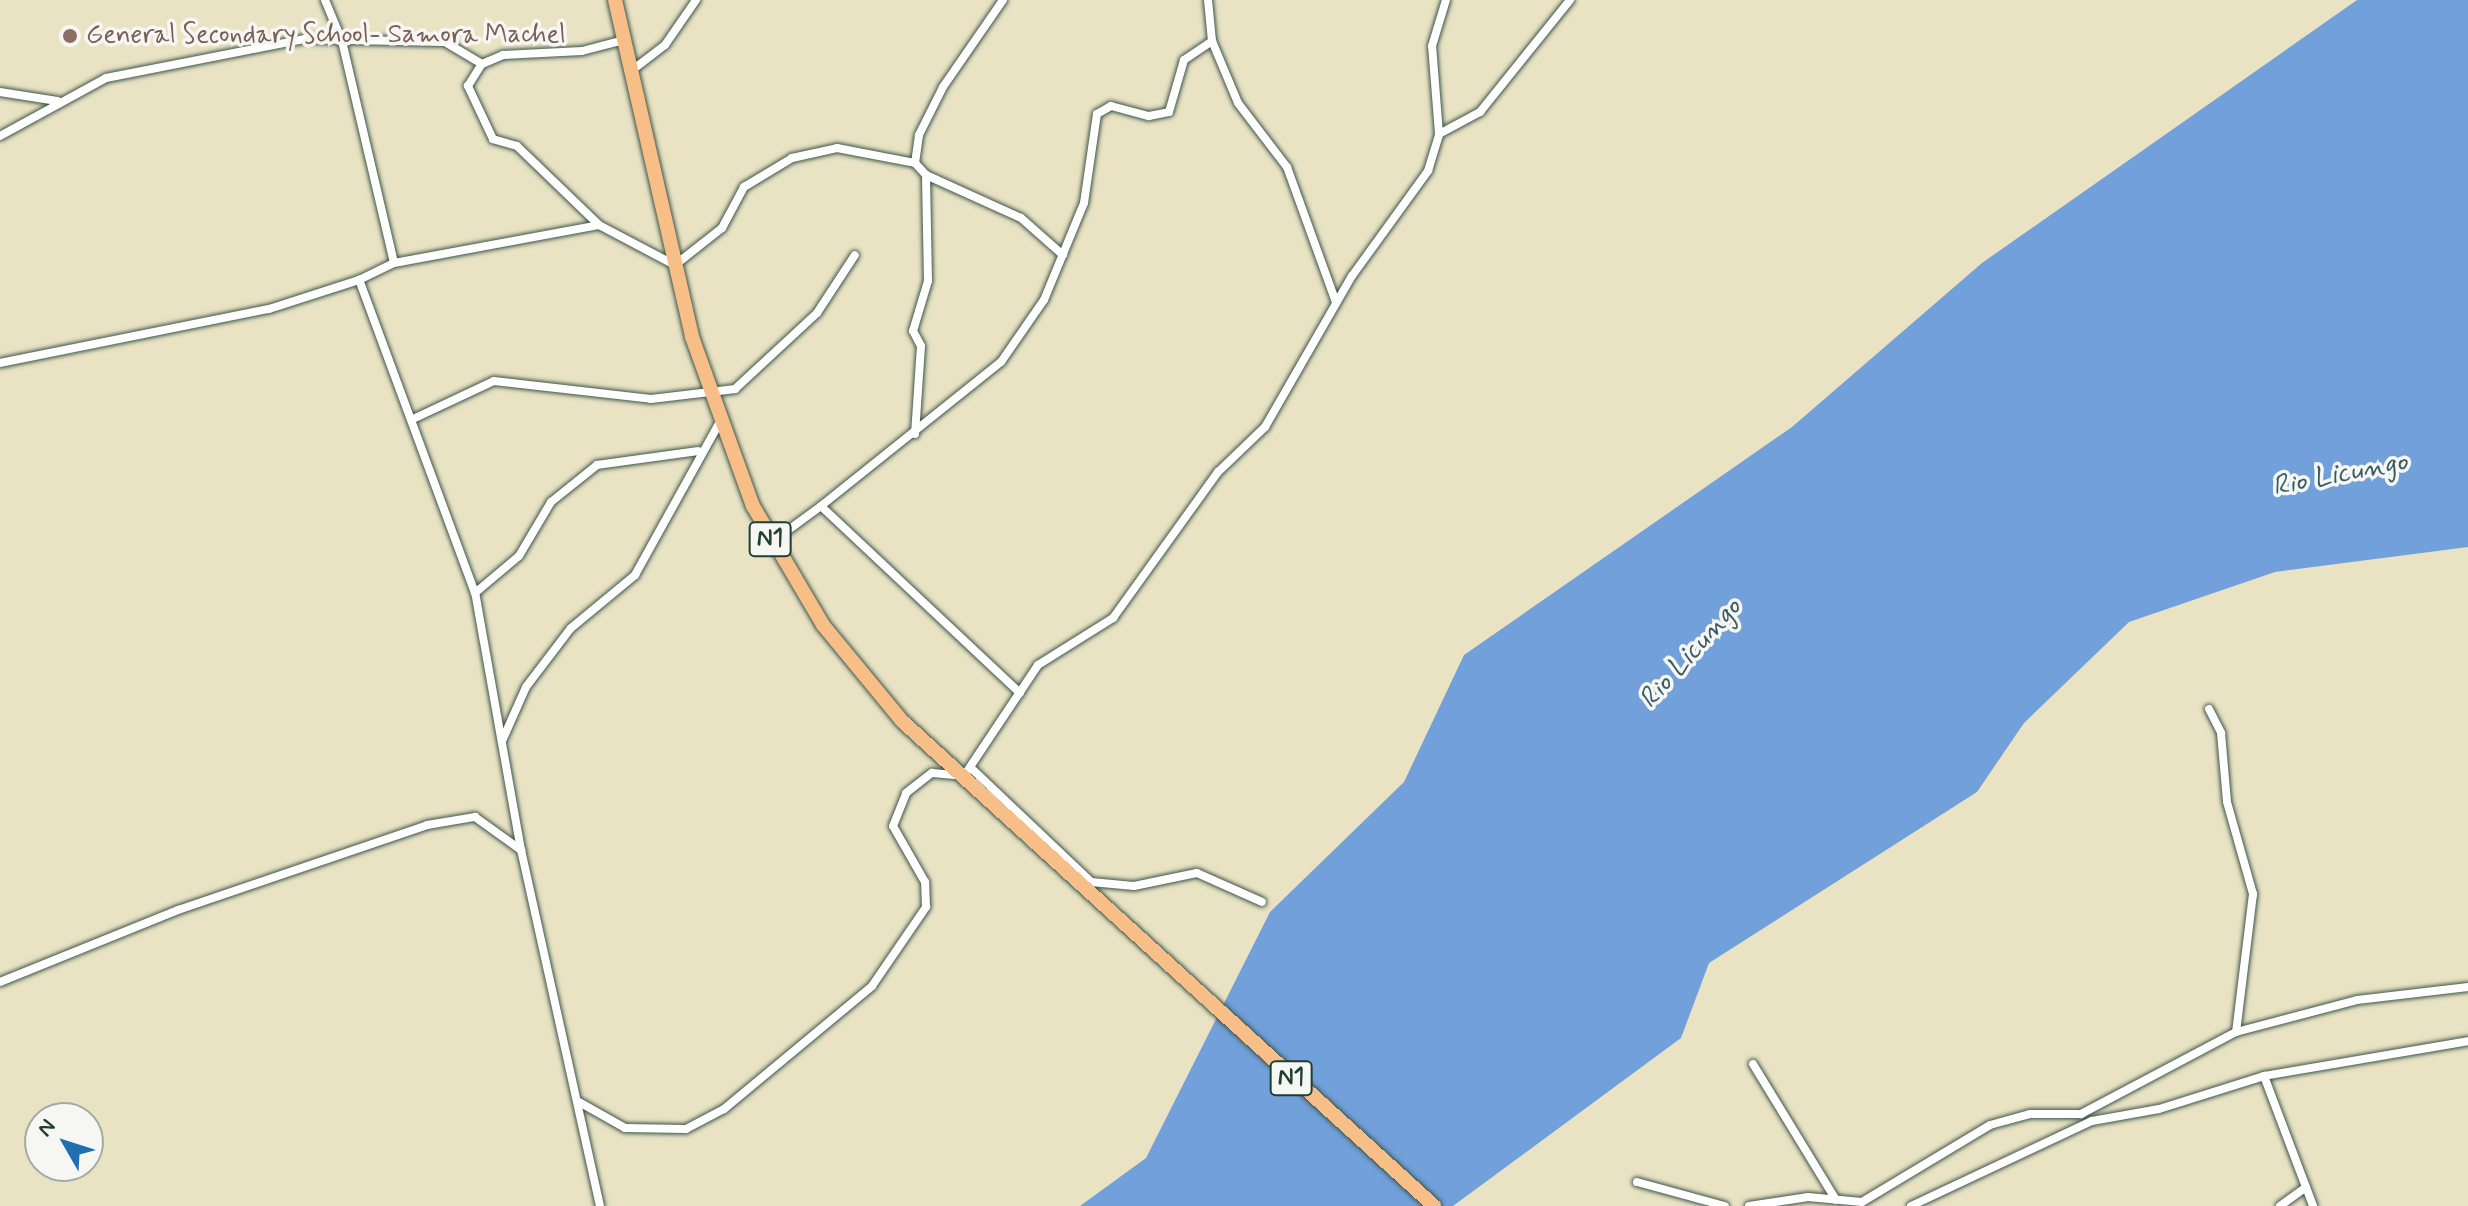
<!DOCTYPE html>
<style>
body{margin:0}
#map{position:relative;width:2468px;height:1206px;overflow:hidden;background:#e9e3c4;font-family:Mynerve,sans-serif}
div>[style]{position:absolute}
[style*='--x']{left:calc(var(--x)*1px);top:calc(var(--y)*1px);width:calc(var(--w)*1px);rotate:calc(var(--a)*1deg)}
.water>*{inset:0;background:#71a0da}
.roads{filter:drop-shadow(0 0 2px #3d564a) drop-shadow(0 0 2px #3d564a)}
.minor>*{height:8px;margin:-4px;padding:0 4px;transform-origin:4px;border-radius:4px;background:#fff}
.trunk>*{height:14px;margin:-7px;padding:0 7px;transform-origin:7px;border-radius:7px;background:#f7be87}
.dots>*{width:22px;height:22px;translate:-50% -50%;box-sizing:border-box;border:4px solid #f6f6f2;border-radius:50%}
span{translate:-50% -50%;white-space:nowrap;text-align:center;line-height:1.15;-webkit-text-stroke:7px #f6f6f2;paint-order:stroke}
.shield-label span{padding:2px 6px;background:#f6f6f2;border:2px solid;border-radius:6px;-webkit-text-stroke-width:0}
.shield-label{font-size:24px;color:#1f3d34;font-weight:700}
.education-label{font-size:26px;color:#785e54}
.left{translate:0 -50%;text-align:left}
.water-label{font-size:28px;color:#385b66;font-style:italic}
.north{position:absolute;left:24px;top:1102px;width:80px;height:80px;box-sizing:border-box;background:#f6f6f2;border:2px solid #a0aca6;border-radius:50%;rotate:309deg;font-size:22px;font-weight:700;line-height:32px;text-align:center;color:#1f3d34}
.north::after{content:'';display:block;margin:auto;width:28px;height:36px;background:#1f6fb2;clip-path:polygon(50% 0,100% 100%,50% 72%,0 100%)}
</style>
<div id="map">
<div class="water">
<i style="clip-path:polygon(2357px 0,2468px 0,2468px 547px,2275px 572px,2129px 622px,2024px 723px,1977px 792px,1709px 963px,1681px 1038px,1453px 1206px,1080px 1206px,1146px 1158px,1270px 912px,1404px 782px,1464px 655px,1792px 427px,1982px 263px)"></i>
</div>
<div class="roads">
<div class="minor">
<i style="--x:325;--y:0;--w:44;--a:67.5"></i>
<i style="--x:342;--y:41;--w:228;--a:76.8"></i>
<i style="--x:1003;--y:0;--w:106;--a:124.6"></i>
<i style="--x:943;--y:87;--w:54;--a:116.6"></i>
<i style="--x:919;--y:135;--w:28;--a:98"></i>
<i style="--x:915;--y:163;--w:16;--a:47"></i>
<i style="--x:926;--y:175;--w:104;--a:24.4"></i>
<i style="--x:1021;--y:218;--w:56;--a:41.4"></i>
<i style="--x:1212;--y:41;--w:67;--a:67.2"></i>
<i style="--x:1238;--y:103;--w:81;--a:52.6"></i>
<i style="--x:1287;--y:167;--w:144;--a:70.1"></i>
<i style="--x:631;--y:71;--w:43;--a:-37.4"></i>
<i style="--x:665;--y:45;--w:55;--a:-55.4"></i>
<i style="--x:0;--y:92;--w:58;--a:9"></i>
<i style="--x:1439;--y:134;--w:47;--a:-28.2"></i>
<i style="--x:1480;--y:112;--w:144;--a:-51.2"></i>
<i style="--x:0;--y:136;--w:121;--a:-28.7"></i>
<i style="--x:106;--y:78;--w:203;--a:-11.1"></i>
<i style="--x:305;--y:39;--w:140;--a:1.2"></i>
<i style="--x:445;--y:42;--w:43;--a:30.7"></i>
<i style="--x:599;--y:225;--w:114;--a:-136.1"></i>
<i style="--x:517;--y:146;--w:25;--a:-164"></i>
<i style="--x:493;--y:139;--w:59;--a:-115.3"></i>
<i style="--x:468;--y:86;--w:26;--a:-58"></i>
<i style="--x:482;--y:64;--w:23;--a:-23"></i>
<i style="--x:503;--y:55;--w:79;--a:-2.9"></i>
<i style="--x:582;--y:51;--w:43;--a:-14.7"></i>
<i style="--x:0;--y:363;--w:274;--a:-11.4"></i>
<i style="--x:269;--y:309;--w:95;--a:-17.9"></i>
<i style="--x:413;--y:419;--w:89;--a:-25.1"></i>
<i style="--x:494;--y:381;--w:158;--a:6.5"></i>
<i style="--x:651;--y:399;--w:85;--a:-6.8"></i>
<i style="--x:735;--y:389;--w:112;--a:-42.8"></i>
<i style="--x:817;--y:313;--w:69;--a:-56.8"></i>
<i style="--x:915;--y:434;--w:88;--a:-86.1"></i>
<i style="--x:921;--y:346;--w:17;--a:-118"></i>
<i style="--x:913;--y:331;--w:52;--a:-73.3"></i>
<i style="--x:928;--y:281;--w:106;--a:-91.1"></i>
<i style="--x:772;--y:542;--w:61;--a:-36.3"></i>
<i style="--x:475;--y:593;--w:57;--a:-40.1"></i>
<i style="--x:519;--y:556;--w:63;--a:-59.3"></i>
<i style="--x:551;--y:502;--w:59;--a:-38.8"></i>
<i style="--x:597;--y:465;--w:102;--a:-7.9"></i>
<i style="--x:1020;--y:693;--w:273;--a:-136.8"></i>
<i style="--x:821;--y:506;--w:231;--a:-38.7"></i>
<i style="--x:1001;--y:362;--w:75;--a:-55.3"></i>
<i style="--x:1044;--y:300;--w:105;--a:-67.6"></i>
<i style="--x:1084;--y:203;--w:90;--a:-81.7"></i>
<i style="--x:1097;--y:114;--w:16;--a:-30"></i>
<i style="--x:1111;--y:106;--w:39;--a:15"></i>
<i style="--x:1149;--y:116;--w:20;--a:-11"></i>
<i style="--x:1169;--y:112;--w:54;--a:-73.9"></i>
<i style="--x:1184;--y:60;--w:34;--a:-34"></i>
<i style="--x:1212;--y:41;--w:41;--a:-95.6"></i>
<i style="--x:2209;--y:709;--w:27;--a:63"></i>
<i style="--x:2221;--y:733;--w:69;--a:85"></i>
<i style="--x:2227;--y:802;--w:96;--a:74.2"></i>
<i style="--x:2253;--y:894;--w:139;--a:97"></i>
<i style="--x:502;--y:741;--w:59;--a:-66"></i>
<i style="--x:526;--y:687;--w:74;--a:-52.7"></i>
<i style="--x:571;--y:628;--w:83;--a:-39.6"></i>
<i style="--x:635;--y:575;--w:177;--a:-61"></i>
<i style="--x:971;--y:768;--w:166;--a:43.5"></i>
<i style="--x:1091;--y:882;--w:43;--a:5.3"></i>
<i style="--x:1134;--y:886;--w:64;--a:-11.7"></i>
<i style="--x:1197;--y:873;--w:71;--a:24"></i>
<i style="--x:0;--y:982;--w:192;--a:-22"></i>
<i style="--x:178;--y:910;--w:263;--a:-18.8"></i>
<i style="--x:427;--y:825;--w:49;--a:-9.5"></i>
<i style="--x:475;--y:817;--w:57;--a:35.7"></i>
<i style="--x:1753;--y:1064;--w:159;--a:58.6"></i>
<i style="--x:2264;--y:1076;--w:139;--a:69.3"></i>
<i style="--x:579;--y:1102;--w:53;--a:29.5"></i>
<i style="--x:625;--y:1128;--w:61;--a:0.9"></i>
<i style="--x:686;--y:1129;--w:43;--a:-27.8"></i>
<i style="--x:724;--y:1109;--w:192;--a:-39.7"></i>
<i style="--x:872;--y:986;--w:96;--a:-55.6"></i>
<i style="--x:926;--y:907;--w:25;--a:-92"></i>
<i style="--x:925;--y:882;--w:64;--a:-119.7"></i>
<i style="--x:893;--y:826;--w:35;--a:-68"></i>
<i style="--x:906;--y:793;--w:33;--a:-38"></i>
<i style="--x:932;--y:773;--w:32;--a:5"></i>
<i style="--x:964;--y:776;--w:133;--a:-56.3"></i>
<i style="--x:1038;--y:665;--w:89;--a:-32.1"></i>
<i style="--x:1113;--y:618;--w:180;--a:-54.3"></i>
<i style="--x:1218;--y:472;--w:65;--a:-43.8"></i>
<i style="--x:1265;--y:427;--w:174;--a:-60.1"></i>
<i style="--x:1352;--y:276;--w:130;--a:-54.1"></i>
<i style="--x:1428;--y:171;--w:39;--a:-73"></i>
<i style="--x:1439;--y:134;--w:88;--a:-94.5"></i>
<i style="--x:1432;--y:46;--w:48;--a:-73.1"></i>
<i style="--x:1637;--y:1182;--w:91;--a:15.3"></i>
<i style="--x:600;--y:1206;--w:365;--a:-102.5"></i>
<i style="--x:521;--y:850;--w:261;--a:-100.1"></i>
<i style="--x:475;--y:593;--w:334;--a:-110.3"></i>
<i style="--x:359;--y:280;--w:39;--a:-26"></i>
<i style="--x:394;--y:263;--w:208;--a:-10.5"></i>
<i style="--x:599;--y:225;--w:86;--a:27.8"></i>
<i style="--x:675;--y:265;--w:60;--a:-38.2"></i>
<i style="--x:722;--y:228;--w:47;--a:-61.8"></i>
<i style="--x:744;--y:187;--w:56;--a:-31.1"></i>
<i style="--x:792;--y:158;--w:46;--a:-12.5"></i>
<i style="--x:837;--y:148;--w:79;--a:10.9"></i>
<i style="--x:1749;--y:1206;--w:60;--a:-8.7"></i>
<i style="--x:1808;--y:1197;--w:54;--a:5.3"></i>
<i style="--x:1862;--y:1202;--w:149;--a:-31"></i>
<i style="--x:1990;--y:1125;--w:41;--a:-15.4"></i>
<i style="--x:2030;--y:1114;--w:51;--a:0"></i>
<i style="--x:2081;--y:1114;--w:175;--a:-27.9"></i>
<i style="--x:2236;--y:1032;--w:125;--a:-14.8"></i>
<i style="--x:2357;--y:1000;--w:112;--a:-6.7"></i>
<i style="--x:1911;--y:1206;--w:200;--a:-25.2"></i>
<i style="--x:2092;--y:1121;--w:68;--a:-10.2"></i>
<i style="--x:2159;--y:1109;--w:110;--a:-17.4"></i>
<i style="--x:2264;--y:1076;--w:207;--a:-9.7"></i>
<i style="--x:2280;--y:1206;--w:32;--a:-36"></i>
</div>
<div class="trunk">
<i style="--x:615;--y:0;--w:346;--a:77.1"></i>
<i style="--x:692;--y:337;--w:180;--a:70.2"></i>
<i style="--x:753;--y:506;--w:138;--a:59.5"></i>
<i style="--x:823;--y:625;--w:124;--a:50.5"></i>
<i style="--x:902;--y:721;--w:720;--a:42.35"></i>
</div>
</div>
<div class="dots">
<i style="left:70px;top:36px;background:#8d6e63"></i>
</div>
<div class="shield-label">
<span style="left:770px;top:539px">N1</span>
<span style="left:1291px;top:1078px">N1</span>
</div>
<div class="education-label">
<span class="left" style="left:86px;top:36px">General Secondary School- Samora Machel</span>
</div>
<div class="water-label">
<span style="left:2340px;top:475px;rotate:-11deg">Rio Licungo</span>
<span style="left:1691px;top:654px;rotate:-48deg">Rio Licungo</span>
</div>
<div class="north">N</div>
</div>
